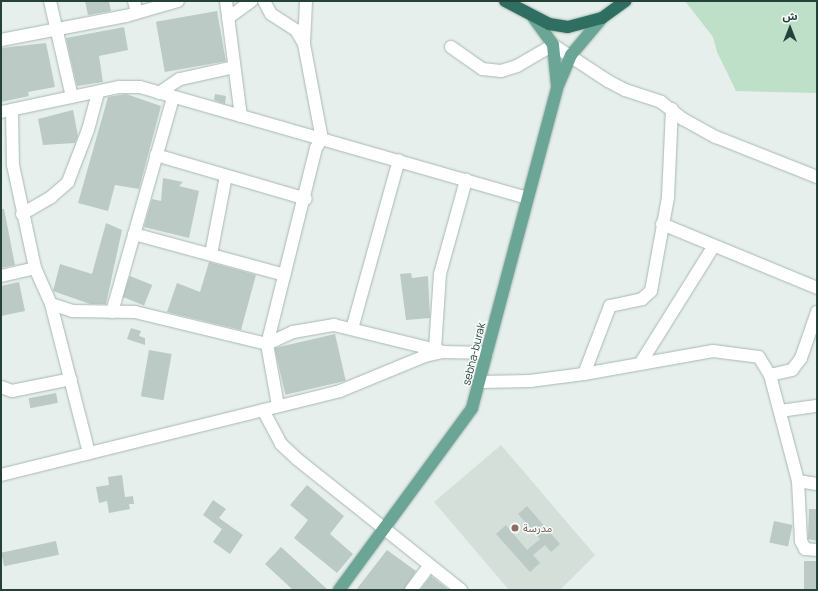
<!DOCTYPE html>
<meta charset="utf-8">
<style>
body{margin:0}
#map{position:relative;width:818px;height:591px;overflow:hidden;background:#e6efeb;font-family:Manrope,"Noto Sans Arabic",sans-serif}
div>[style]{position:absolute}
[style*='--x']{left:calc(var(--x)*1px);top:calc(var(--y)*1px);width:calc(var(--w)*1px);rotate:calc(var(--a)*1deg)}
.built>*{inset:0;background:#d4dfda}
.green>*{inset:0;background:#bfe0c8}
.building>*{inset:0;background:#bbcac4;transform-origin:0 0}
.roads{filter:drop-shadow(0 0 1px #a8b8b2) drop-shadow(0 0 1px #a8b8b2)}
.minor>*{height:12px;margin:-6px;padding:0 6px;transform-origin:6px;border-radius:6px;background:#fff}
.major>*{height:12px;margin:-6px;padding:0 6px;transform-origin:6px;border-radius:6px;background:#6aa596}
.highway>*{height:12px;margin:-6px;padding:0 6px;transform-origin:6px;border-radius:6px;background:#2f6f62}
.dots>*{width:11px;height:11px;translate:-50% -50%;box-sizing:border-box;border:2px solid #f7fbf9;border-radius:50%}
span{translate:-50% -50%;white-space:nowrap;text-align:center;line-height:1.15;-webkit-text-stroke:3px #f7fbf9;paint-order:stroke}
.street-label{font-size:11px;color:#24423a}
.education-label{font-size:11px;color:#785e54}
.left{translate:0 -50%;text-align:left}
.frame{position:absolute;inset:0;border:2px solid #24423a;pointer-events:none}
.north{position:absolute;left:770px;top:8px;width:40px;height:40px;-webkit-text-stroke:3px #f7fbf9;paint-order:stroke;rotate:0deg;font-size:11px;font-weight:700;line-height:16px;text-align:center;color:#24423a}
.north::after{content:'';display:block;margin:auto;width:14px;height:18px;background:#24423a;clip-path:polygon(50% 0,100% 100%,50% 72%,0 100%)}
</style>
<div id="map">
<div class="built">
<i style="clip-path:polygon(501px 445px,595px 555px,560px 590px,509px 590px,434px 502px)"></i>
</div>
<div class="green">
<i style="clip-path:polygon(685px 1px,817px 1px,817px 93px,736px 91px,717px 52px,713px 37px)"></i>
</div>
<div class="building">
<i style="clip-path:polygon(85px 1px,109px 1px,111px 11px,88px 15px)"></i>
<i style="left:217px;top:11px;width:51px;height:62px;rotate:80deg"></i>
<i style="clip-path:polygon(124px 27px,128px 50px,99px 56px,103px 82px,77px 86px,66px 38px)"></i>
<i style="clip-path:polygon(46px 43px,55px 87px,28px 92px,29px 96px,1px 102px,1px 48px)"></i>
<i style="clip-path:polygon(126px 94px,161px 106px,139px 189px,115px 185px,108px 211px,78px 203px,108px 97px)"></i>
<i style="clip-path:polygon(215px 94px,226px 96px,225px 104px,214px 100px)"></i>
<i style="clip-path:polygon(73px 110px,78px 136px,75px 143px,43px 145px,38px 119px)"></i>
<i style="clip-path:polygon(163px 178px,183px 182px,179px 186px,199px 191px,189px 238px,144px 227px,152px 199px,161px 201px)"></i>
<i style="clip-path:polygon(1px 209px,4px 209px,15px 265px,1px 268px)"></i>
<i style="clip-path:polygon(106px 223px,122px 230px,106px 304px,90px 304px,53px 291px,60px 264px,92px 274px)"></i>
<i style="clip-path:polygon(209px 262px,256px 275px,241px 330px,167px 312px,177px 283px,200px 292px)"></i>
<i style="clip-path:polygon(411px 273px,412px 278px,428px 276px,430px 318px,406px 320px,400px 274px)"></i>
<i style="left:130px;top:276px;width:24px;height:22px;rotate:22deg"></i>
<i style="clip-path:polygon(19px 282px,25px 311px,1px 316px,1px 286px)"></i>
<i style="clip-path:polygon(131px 328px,141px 331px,139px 336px,145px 338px,145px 345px,127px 339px)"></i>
<i style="left:335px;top:334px;width:48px;height:62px;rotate:77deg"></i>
<i style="left:149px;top:350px;width:23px;height:47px;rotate:10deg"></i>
<i style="left:56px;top:393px;width:10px;height:28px;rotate:79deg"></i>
<i style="clip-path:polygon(122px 475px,125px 497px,133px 496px,134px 504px,129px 504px,130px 509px,109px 513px,107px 501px,99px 503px,96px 487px,109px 485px,108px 477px)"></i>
<i style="clip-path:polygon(307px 485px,344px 516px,330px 534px,353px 554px,337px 573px,294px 538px,308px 520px,290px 505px)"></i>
<i style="clip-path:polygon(213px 500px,226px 509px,219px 518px,243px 535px,230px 554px,213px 542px,222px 529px,203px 515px)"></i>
<i style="clip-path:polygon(527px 506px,560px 544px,551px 552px,545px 545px,533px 555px,540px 563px,530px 572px,496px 534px,506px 525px,527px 550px,540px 539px,518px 514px)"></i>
<i style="clip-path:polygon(809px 509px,817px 509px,817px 541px,808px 539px)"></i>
<i style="left:774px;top:521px;width:19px;height:22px;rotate:12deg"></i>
<i style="left:56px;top:541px;width:14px;height:56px;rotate:78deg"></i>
<i style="clip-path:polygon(281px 547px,328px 590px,293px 590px,265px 564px)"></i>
<i style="clip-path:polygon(387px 550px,416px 571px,404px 590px,356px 590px)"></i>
<i style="left:804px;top:561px;width:13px;height:29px"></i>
<i style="clip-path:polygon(431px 576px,449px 590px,420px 590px)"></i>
</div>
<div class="roads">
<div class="minor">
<i style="--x:50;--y:1;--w:98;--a:77.1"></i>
<i style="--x:134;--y:1;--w:12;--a:76"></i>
<i style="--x:226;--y:1;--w:116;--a:82.6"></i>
<i style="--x:264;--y:1;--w:15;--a:62"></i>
<i style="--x:271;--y:14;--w:30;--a:33"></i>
<i style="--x:296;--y:30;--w:16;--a:60"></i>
<i style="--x:304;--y:44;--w:97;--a:79.3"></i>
<i style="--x:322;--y:139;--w:11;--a:124"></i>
<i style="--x:316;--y:148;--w:202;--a:104"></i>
<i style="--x:267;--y:344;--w:63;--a:79.9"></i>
<i style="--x:228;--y:18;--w:29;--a:-36"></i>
<i style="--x:1;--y:40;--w:127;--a:-10.9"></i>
<i style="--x:126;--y:16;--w:54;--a:-16.1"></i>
<i style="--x:304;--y:44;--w:43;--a:-87.3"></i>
<i style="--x:451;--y:47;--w:38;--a:35"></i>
<i style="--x:482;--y:69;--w:19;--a:6"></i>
<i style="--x:501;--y:71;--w:17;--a:-17"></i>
<i style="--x:517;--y:66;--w:42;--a:-30.3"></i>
<i style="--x:553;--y:45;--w:66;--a:33.2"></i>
<i style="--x:608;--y:81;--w:19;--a:28"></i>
<i style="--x:625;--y:90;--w:38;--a:18"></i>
<i style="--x:661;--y:102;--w:28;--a:38"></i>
<i style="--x:683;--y:119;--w:38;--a:29"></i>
<i style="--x:716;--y:137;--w:109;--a:21.6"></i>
<i style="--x:159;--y:93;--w:25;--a:-34"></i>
<i style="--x:180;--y:79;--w:55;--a:-12.5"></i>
<i style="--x:12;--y:110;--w:55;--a:89"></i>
<i style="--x:13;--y:165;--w:105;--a:77.9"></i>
<i style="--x:1;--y:112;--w:121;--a:-12"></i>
<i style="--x:119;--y:87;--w:21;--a:0"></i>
<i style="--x:140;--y:87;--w:403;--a:16"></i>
<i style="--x:156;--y:155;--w:156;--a:16.3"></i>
<i style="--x:22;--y:214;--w:34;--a:-30"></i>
<i style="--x:51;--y:197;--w:23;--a:-41"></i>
<i style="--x:68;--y:182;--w:56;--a:-69"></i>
<i style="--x:88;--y:130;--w:39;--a:-75"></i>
<i style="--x:662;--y:224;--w:168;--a:22.4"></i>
<i style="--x:134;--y:234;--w:156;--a:15.2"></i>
<i style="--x:211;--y:254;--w:79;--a:-79.1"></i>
<i style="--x:1;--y:276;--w:35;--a:-13"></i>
<i style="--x:35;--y:268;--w:39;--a:66"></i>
<i style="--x:51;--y:304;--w:154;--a:75.7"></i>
<i style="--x:51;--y:304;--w:22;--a:18"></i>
<i style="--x:72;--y:311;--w:63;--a:0.9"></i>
<i style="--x:135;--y:312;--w:136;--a:13.6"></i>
<i style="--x:267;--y:344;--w:29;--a:-25"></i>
<i style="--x:293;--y:332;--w:42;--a:-9.7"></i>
<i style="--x:334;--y:325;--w:110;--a:13.7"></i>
<i style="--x:112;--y:312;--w:223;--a:-74.1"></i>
<i style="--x:352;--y:329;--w:175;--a:-74.5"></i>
<i style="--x:435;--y:349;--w:75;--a:-86.2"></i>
<i style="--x:440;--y:274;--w:98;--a:-74.5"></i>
<i style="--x:640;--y:364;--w:138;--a:-58"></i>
<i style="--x:584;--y:374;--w:131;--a:-10.1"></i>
<i style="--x:713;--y:351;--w:46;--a:7.4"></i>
<i style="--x:759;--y:357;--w:21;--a:59"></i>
<i style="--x:770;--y:375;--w:23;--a:-13"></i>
<i style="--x:792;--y:370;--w:15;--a:-53"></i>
<i style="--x:801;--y:358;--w:49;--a:-70.8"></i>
<i style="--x:770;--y:375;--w:110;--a:75.2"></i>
<i style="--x:798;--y:481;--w:19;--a:9"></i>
<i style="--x:481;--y:382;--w:49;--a:-1.2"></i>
<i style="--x:530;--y:381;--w:54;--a:-7.4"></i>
<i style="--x:584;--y:374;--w:73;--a:-69.1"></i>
<i style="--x:610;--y:306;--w:33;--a:-12"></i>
<i style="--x:642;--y:299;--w:12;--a:-42"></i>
<i style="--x:651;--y:291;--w:96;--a:-79.7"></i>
<i style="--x:668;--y:197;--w:88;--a:-87.4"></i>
<i style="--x:1;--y:387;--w:12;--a:20"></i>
<i style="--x:12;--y:391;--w:60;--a:-11.5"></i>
<i style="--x:263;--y:410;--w:38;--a:62"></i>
<i style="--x:281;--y:444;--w:22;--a:43"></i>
<i style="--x:297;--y:459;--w:210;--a:38.6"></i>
<i style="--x:780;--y:411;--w:37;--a:-8"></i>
<i style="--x:1;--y:475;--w:349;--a:-13.9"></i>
<i style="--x:340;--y:391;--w:92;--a:-22.4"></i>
<i style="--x:425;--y:356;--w:17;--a:-13"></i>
<i style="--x:442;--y:352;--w:45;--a:1.3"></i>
<i style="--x:798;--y:481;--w:60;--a:87.1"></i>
<i style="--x:801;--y:541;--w:9;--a:63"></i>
<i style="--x:805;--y:549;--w:12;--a:5"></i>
<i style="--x:411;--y:590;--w:30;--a:-53"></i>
</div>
<div class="major">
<i style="--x:533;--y:17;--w:34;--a:54"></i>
<i style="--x:553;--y:45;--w:40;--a:84.3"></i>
<i style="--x:339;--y:590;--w:225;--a:-53.8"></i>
<i style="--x:472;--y:408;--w:331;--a:-75.1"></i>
<i style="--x:557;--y:88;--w:36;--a:-67"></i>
<i style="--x:571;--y:55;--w:48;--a:-50"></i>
</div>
<div class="highway">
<i style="--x:505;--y:1;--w:50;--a:27.6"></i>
<i style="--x:549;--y:24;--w:19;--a:9"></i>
<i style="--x:568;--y:27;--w:35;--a:-15"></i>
<i style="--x:602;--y:18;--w:29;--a:-36"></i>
</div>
</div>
<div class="dots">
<i style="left:515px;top:528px;background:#8d6e63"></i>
</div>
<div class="street-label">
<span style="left:474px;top:354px;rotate:-76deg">sebha-burak</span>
</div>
<div class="education-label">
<span class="left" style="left:523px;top:528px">مدرسة</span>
</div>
<div class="frame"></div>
<div class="north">ش</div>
</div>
